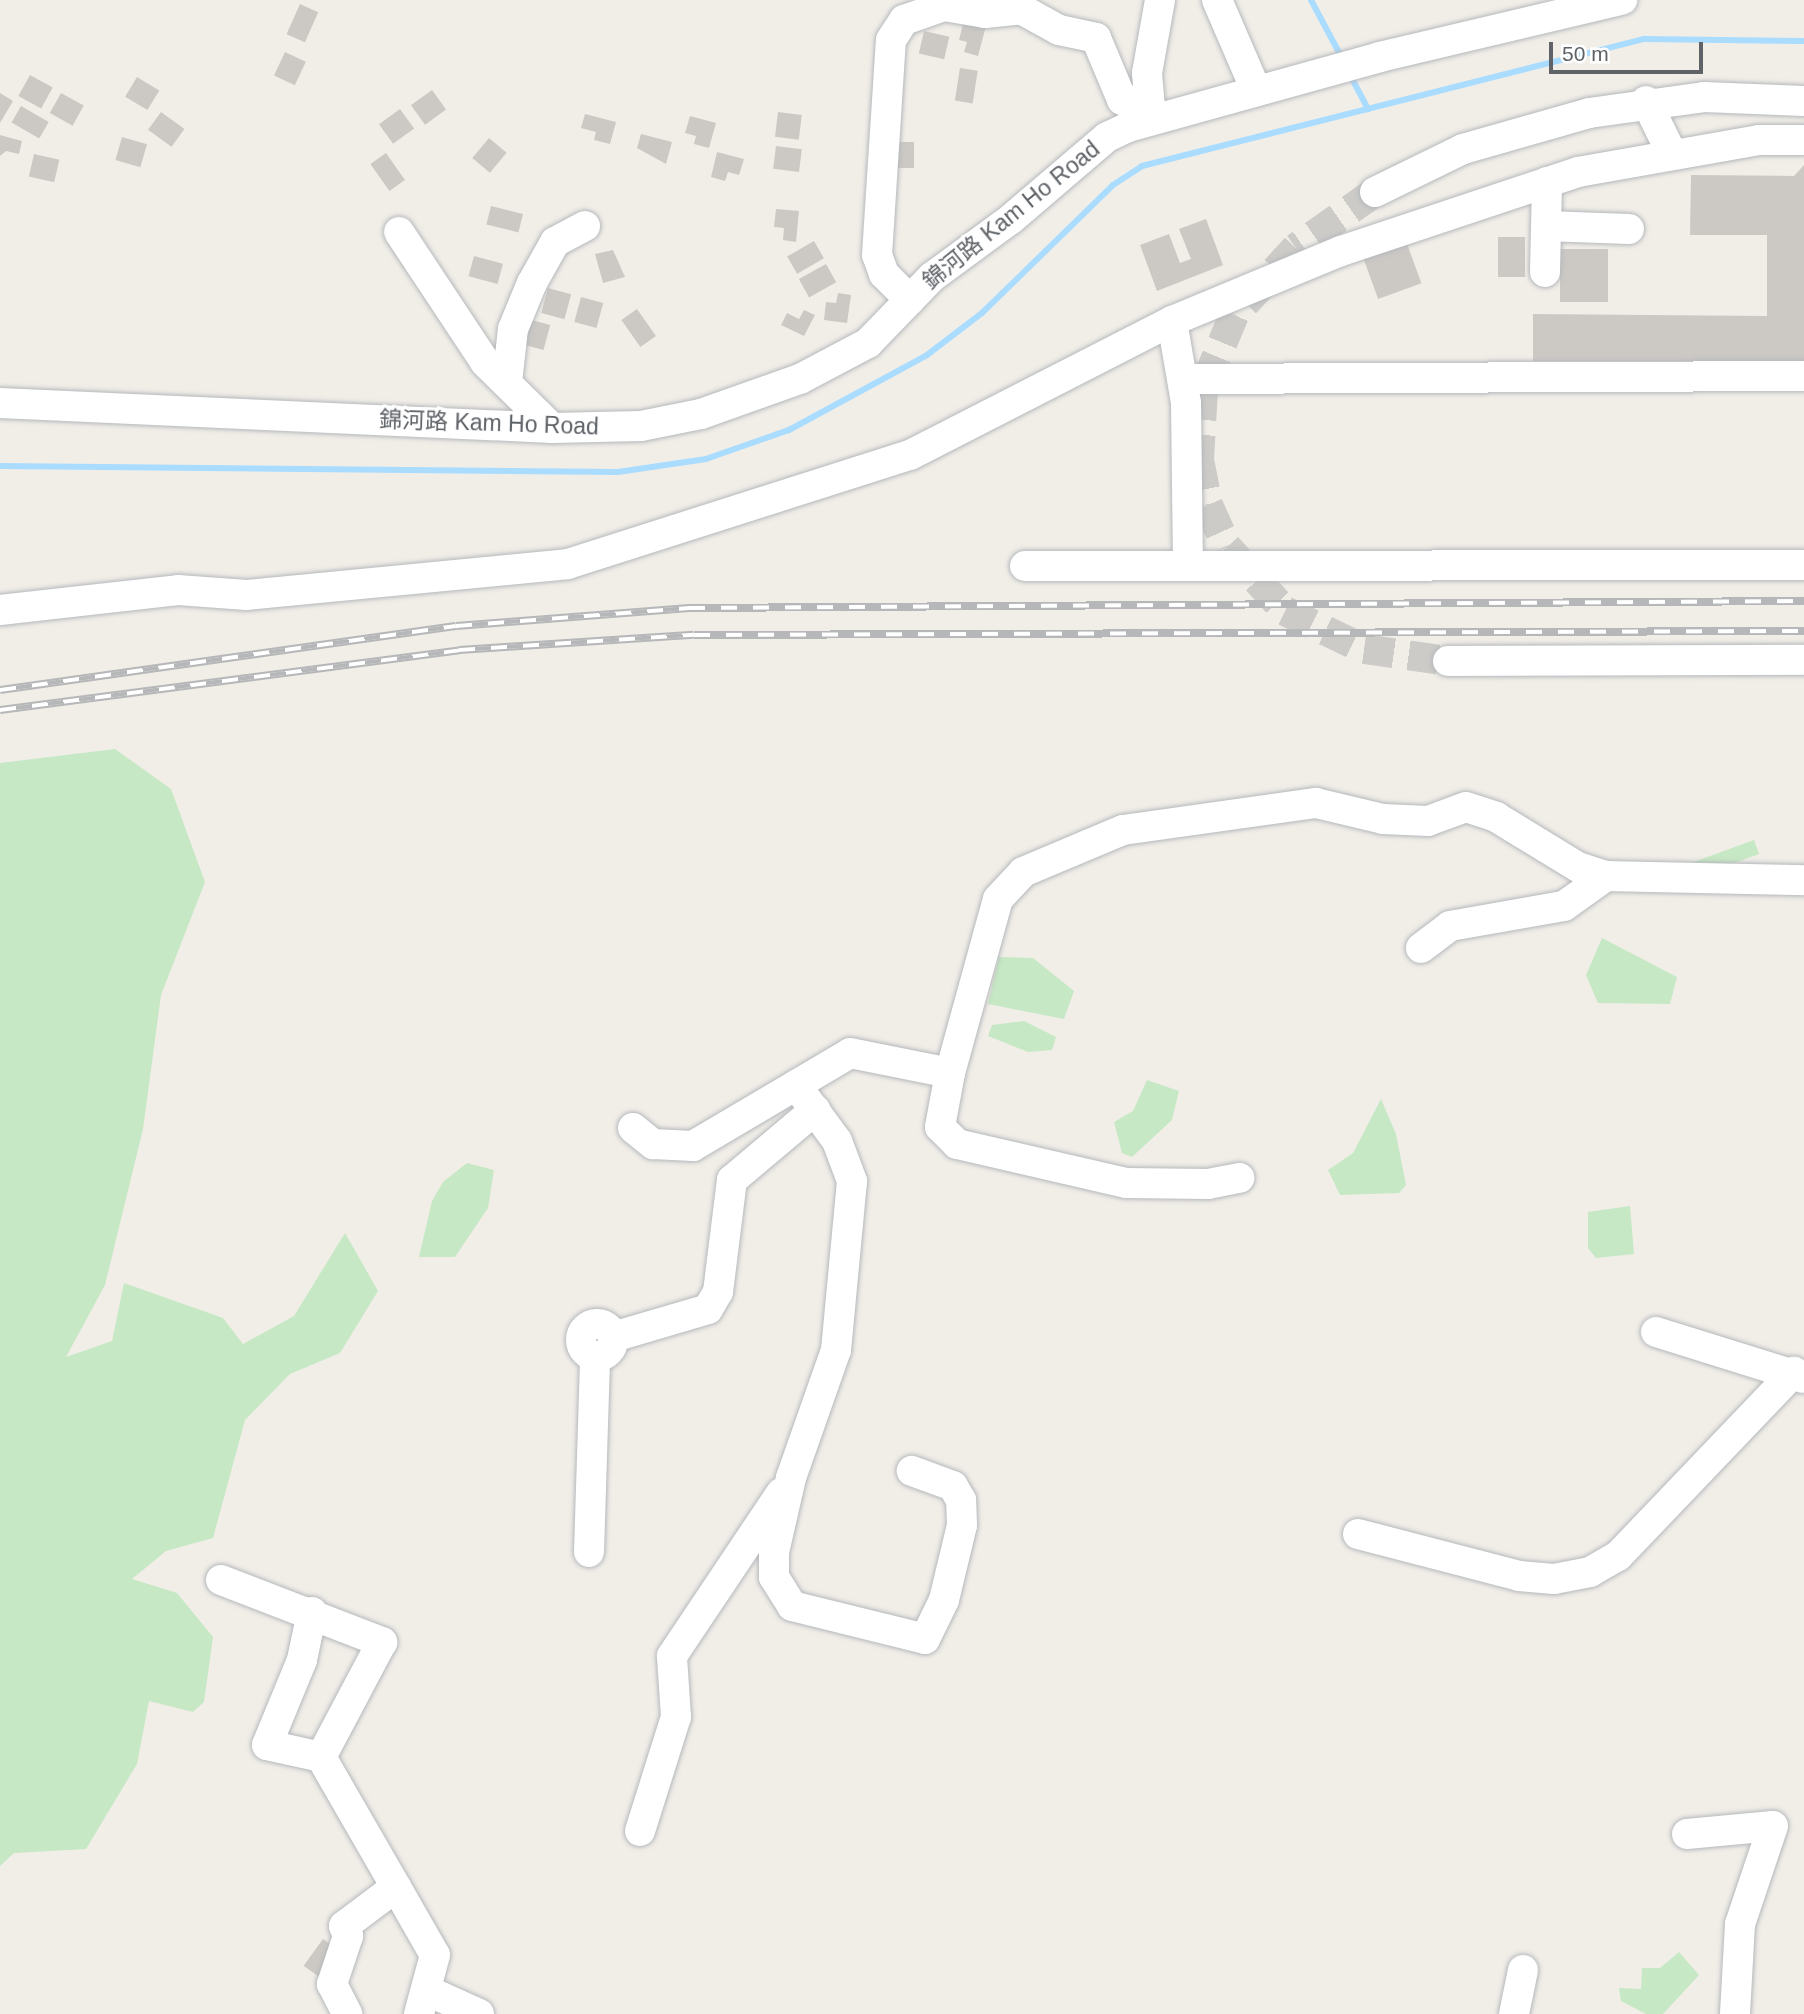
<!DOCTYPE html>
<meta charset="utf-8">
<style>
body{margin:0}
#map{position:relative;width:1804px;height:2014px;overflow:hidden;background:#f1eee8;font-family:Helvetica,"Noto Sans TC",sans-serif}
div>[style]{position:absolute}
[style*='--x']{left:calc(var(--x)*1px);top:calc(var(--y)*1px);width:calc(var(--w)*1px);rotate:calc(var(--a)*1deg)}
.green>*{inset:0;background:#c6e8c4;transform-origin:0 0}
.stream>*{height:6px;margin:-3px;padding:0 3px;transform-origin:3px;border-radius:3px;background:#a9dcff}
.building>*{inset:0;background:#ccc9c5;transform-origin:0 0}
.minor-tunnel>*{height:30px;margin-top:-15px;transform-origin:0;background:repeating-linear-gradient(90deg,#cccbc8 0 30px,transparent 0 45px)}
.roads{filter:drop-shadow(0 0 2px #b5b8bc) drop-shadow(0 0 2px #b5b8bc)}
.minor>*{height:30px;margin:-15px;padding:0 15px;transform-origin:15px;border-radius:15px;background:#fff}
.minor>.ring{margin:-15px;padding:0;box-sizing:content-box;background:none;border:30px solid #fff;border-radius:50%}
.rail>*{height:8px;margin-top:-4px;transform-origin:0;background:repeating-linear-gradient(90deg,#fff 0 16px,#b6b7b8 0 32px);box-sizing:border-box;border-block:2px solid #b6b7b8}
span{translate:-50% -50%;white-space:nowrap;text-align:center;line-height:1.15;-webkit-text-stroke:6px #fff;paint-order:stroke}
.street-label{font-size:23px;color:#5f6368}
.scale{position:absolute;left:1549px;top:42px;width:154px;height:32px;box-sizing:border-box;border:4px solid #5f6368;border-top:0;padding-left:9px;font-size:21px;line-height:24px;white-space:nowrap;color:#5f6368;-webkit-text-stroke:5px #fff;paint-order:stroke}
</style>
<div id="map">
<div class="green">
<i style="clip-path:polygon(115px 749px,171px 789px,205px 882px,161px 995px,143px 1129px,105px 1285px,66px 1357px,112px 1341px,124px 1283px,223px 1318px,243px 1344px,294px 1316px,345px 1233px,378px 1291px,340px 1353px,290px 1374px,245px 1420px,213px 1538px,166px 1551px,132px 1579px,177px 1593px,213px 1637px,204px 1702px,193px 1712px,149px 1701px,137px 1764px,86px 1849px,14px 1853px,0 1866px,0 763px)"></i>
<i style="left:1754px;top:840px;width:15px;height:103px;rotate:70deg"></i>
<i style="clip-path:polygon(1602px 938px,1677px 977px,1670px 1004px,1598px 1003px,1586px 975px)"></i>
<i style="clip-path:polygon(999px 957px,1033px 958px,1074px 991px,1064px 1019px,988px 1004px)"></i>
<i style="clip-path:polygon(1024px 1021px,1056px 1037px,1052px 1050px,1028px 1052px,988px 1036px,992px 1025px)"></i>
<i style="clip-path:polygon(1147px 1080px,1179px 1091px,1172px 1120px,1132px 1157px,1122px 1153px,1114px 1122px,1133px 1111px)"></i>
<i style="clip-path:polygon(1381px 1099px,1396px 1134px,1406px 1185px,1399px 1193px,1340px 1195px,1328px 1170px,1353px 1153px)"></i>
<i style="clip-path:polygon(467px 1163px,494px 1170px,488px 1208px,455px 1257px,419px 1257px,432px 1201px,443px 1182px)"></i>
<i style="clip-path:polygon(1630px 1206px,1634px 1254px,1596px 1258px,1588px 1248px,1588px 1212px)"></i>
<i style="clip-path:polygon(1679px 1952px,1699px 1975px,1663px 2014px,1646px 2014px,1621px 2001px,1619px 1988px,1641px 1989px,1642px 1968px,1660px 1968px)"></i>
</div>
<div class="stream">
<i style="--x:1311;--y:0;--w:68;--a:61.9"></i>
<i style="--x:1349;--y:73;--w:41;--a:62.2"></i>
<i style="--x:0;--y:466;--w:618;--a:0.56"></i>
<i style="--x:618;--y:472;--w:89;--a:-8.4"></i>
<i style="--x:706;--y:459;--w:88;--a:-19.3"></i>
<i style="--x:789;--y:430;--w:157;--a:-28.5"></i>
<i style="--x:927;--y:355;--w:69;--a:-37.4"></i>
<i style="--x:982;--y:313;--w:183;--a:-44.3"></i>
<i style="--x:1113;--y:185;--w:35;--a:-33"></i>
<i style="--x:1142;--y:166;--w:518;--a:-14.2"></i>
<i style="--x:1644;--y:39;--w:160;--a:0.7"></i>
</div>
<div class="building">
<i style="left:300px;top:4px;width:20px;height:33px;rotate:24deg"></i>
<i style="clip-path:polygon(964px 20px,986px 26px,978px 56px,964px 52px,967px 42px,959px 40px)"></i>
<i style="left:924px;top:31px;width:26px;height:23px;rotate:13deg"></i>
<i style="left:285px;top:52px;width:23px;height:26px;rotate:25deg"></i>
<i style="left:960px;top:68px;width:18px;height:33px;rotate:9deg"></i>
<i style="left:30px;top:75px;width:26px;height:24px;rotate:29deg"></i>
<i style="left:137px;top:77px;width:26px;height:23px;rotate:31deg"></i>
<i style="left:432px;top:90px;width:24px;height:26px;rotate:54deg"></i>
<i style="clip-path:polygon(0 93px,13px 101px,0 123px)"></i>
<i style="left:61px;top:93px;width:26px;height:23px;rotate:29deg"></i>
<i style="left:21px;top:106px;width:32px;height:19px;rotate:30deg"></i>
<i style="left:400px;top:109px;width:24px;height:26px;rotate:54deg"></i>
<i style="left:161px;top:112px;width:29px;height:22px;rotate:36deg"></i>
<i style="left:778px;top:112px;width:24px;height:25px;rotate:7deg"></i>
<i style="clip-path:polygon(585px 114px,616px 122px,610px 144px,594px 140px,596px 132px,581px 128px)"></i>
<i style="clip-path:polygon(690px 116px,716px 123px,709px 148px,694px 144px,696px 136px,685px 133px)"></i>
<i style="clip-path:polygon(641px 134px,672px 142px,666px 164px,637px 148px)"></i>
<i style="clip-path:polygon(0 135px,22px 141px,19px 154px,6px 151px,0 156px)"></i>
<i style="left:122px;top:137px;width:26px;height:24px;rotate:16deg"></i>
<i style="left:489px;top:138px;width:23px;height:26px;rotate:40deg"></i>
<i style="left:891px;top:142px;width:23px;height:26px"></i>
<i style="left:776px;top:146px;width:26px;height:23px;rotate:7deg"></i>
<i style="clip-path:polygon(717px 152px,744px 159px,739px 175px,728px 172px,725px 181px,711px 177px)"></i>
<i style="left:386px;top:153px;width:33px;height:19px;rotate:55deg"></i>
<i style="left:34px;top:154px;width:26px;height:23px;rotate:13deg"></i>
<i style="clip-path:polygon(1804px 165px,1804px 361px,1533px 361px,1533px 314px,1767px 316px,1767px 235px,1690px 235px,1691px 175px,1794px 176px)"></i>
<i style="left:491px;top:206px;width:33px;height:19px;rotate:14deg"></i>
<i style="clip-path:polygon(776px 209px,799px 211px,796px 242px,783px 240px,784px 228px,774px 227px)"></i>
<i style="clip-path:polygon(1206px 219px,1223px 265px,1157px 291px,1140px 245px,1169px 234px,1180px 263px,1191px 259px,1179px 229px)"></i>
<i style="left:1498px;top:237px;width:27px;height:40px"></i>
<i style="left:814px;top:241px;width:20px;height:31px;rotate:60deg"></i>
<i style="left:1406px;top:241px;width:45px;height:46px;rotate:70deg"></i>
<i style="left:1560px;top:249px;width:48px;height:53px"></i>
<i style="clip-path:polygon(613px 250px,625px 277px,603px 283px,595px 254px)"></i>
<i style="left:474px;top:256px;width:30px;height:21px;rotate:15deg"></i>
<i style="left:826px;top:264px;width:21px;height:31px;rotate:61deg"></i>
<i style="left:548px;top:288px;width:24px;height:26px;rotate:15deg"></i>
<i style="clip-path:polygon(838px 293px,851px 295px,847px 323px,824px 320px,826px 302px,836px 303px)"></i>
<i style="left:581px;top:297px;width:23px;height:26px;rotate:15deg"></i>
<i style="left:637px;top:309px;width:33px;height:19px;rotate:55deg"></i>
<i style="clip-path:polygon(804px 310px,815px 315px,804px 336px,781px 325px,787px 313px,799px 319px)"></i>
<i style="left:528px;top:319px;width:23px;height:26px;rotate:15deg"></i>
<i style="left:323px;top:1939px;width:19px;height:33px;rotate:36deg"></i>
</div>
<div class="minor-tunnel">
<i style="--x:1375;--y:192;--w:97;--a:144.7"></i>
<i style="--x:1296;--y:248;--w:91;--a:132.8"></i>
<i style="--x:1234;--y:315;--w:81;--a:112.5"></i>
<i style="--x:1203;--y:390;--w:70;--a:93.3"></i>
<i style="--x:1199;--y:460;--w:46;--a:78.7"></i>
<i style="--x:1208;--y:505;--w:46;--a:65.7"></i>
<i style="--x:1227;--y:547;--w:86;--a:47.8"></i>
<i style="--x:1285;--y:611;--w:88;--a:25.7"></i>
<i style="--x:1364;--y:649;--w:85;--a:8.1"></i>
</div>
<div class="roads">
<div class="minor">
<i style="--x:1217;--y:0;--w:98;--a:66.6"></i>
<i style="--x:1646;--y:101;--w:59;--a:63.9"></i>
<i style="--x:1151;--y:119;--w:46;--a:-95"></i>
<i style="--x:1147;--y:73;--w:74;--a:-79.9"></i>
<i style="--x:1375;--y:192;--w:98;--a:-26"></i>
<i style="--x:1463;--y:149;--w:131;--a:-15.9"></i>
<i style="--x:1589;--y:113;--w:116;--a:-7.9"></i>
<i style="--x:1704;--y:97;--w:100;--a:2.3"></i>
<i style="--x:1546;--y:226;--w:83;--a:2.1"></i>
<i style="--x:399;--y:232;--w:156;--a:56.5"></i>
<i style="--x:485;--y:362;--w:94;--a:44.6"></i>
<i style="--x:1545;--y:272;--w:90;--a:-88.7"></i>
<i style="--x:910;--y:300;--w:37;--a:-135"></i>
<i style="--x:884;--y:274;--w:20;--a:-110"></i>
<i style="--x:877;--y:255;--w:215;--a:-86.3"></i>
<i style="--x:891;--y:40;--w:24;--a:-57"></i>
<i style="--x:904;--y:20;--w:42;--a:-19.3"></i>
<i style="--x:944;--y:6;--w:42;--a:9.7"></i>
<i style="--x:985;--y:13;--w:36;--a:-6"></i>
<i style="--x:1021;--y:9;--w:43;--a:28.9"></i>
<i style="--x:1059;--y:30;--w:38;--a:12"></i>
<i style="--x:1096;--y:38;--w:67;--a:67.2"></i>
<i style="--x:1122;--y:100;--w:26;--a:2"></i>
<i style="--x:1172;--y:321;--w:83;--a:80.3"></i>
<i style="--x:1186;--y:403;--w:163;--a:89.3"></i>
<i style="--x:1184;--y:379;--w:620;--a:-0.28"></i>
<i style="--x:507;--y:383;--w:54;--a:-83.7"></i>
<i style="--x:513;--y:329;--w:50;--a:-67.6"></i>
<i style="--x:532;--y:283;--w:47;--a:-60.7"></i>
<i style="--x:555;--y:242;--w:34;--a:-28"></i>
<i style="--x:0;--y:403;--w:553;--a:2.59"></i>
<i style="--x:552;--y:428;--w:89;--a:-1.3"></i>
<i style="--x:641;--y:426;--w:61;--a:-11.3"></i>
<i style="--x:701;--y:414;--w:105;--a:-19.5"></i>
<i style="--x:800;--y:379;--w:77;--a:-27.9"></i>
<i style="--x:868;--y:343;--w:92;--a:-45.9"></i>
<i style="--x:932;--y:277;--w:98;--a:-36.3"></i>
<i style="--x:1011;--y:219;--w:126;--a:-40.5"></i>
<i style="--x:1107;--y:137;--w:23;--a:-25"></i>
<i style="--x:1128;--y:127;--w:262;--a:-15.5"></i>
<i style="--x:1380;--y:57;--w:249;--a:-13.3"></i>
<i style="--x:1025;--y:566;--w:779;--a:-0.07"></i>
<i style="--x:0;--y:610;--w:179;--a:-6.4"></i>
<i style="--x:178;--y:590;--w:69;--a:4.1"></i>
<i style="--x:247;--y:595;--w:322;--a:-5.5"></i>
<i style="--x:568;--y:564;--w:359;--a:-17.7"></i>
<i style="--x:910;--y:455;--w:294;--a:-27.1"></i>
<i style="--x:1172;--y:321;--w:183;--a:-22.5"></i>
<i style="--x:1341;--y:251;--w:250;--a:-18.4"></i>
<i style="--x:1578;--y:172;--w:184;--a:-10"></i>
<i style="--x:1759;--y:140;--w:45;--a:0"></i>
<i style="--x:1448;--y:661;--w:356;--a:-0.2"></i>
<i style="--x:1421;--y:948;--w:36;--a:-37"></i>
<i style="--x:1450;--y:926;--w:116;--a:-10"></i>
<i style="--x:1564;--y:906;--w:52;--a:-35.5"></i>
<i style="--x:950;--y:1073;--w:55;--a:100.5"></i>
<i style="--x:940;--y:1127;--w:24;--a:45"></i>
<i style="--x:957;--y:1144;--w:173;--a:13"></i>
<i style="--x:1126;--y:1183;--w:82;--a:0.7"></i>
<i style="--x:1208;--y:1184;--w:32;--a:-11"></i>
<i style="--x:796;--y:1085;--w:69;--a:53.8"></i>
<i style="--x:837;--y:1141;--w:43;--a:69.4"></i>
<i style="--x:852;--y:1181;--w:170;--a:95.4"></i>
<i style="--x:836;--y:1350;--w:136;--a:109.4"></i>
<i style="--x:791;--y:1478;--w:76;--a:102.9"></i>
<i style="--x:774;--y:1552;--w:25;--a:90"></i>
<i style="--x:774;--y:1577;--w:34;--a:58"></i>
<i style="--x:792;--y:1606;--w:137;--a:13.9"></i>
<i style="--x:925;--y:1639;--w:43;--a:-64"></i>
<i style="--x:944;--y:1600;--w:77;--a:-76.5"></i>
<i style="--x:962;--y:1525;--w:25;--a:-92"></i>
<i style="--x:961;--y:1500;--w:16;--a:-120"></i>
<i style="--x:953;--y:1486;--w:44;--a:-159.9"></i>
<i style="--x:633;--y:1128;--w:26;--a:39"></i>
<i style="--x:653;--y:1144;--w:40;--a:2.9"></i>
<i style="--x:693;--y:1146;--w:182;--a:-30.6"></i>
<i style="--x:850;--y:1053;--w:102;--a:11.3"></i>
<i style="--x:950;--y:1073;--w:180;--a:-74.6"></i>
<i style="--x:998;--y:899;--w:37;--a:-47"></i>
<i style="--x:1023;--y:872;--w:108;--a:-22.8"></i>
<i style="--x:1123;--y:830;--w:195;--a:-8"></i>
<i style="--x:1316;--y:803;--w:69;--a:13.4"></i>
<i style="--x:1383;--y:819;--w:45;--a:2.5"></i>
<i style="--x:1428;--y:821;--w:40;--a:-20.2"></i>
<i style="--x:1466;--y:807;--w:32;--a:18"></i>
<i style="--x:1496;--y:817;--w:96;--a:31.4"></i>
<i style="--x:1578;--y:867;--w:29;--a:18"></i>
<i style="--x:1606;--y:876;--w:198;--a:1.2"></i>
<i class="ring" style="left:581px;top:1324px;width:2px;height:2px"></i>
<i style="--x:1656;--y:1332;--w:155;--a:17.3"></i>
<i style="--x:613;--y:1337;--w:99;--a:-16.4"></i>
<i style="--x:708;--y:1309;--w:20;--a:-60"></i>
<i style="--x:718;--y:1292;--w:113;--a:-82.9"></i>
<i style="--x:732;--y:1180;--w:109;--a:-40.1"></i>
<i style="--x:1358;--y:1534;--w:166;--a:14.6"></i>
<i style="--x:1519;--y:1576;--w:35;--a:5"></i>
<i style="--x:1554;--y:1579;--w:37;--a:-11"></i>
<i style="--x:1590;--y:1572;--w:32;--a:-30"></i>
<i style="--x:1618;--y:1556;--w:255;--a:-46.3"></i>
<i style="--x:589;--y:1552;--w:195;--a:-88.2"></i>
<i style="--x:221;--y:1580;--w:173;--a:21.1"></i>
<i style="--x:382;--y:1642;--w:130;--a:117.9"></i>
<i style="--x:321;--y:1757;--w:150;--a:60"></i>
<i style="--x:396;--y:1887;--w:65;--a:143.1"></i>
<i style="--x:344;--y:1926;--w:11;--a:68"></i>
<i style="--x:348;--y:1936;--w:51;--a:108.4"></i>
<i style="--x:332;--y:1984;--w:34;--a:63"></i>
<i style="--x:312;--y:1612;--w:49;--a:101.8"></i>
<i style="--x:302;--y:1660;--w:92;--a:112.4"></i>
<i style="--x:267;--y:1745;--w:55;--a:12.5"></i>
<i style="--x:640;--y:1831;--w:120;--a:-72.5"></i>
<i style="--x:676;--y:1717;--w:61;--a:-93.8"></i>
<i style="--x:672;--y:1656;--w:196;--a:-56.2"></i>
<i style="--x:1687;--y:1834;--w:86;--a:-5.3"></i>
<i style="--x:1773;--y:1826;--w:103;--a:108.6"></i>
<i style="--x:1740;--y:1924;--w:90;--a:93.2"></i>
<i style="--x:396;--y:1887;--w:78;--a:60.2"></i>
<i style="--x:435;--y:1955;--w:61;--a:105.2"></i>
<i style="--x:428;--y:1991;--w:56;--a:24.3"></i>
<i style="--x:1514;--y:2014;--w:45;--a:-78.4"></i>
</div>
</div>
<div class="rail">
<i style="--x:0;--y:690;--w:460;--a:-8"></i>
<i style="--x:456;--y:626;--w:234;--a:-4.4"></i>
<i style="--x:689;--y:608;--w:1115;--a:-0.36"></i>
<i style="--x:0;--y:710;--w:463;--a:-7.4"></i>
<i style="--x:459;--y:650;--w:235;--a:-3.7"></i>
<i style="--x:694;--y:635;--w:1110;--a:-0.21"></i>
</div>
<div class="street-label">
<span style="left:1011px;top:215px;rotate:-39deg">錦河路 Kam Ho Road</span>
<span style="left:489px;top:423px;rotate:2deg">錦河路 Kam Ho Road</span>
</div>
<div class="scale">50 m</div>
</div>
